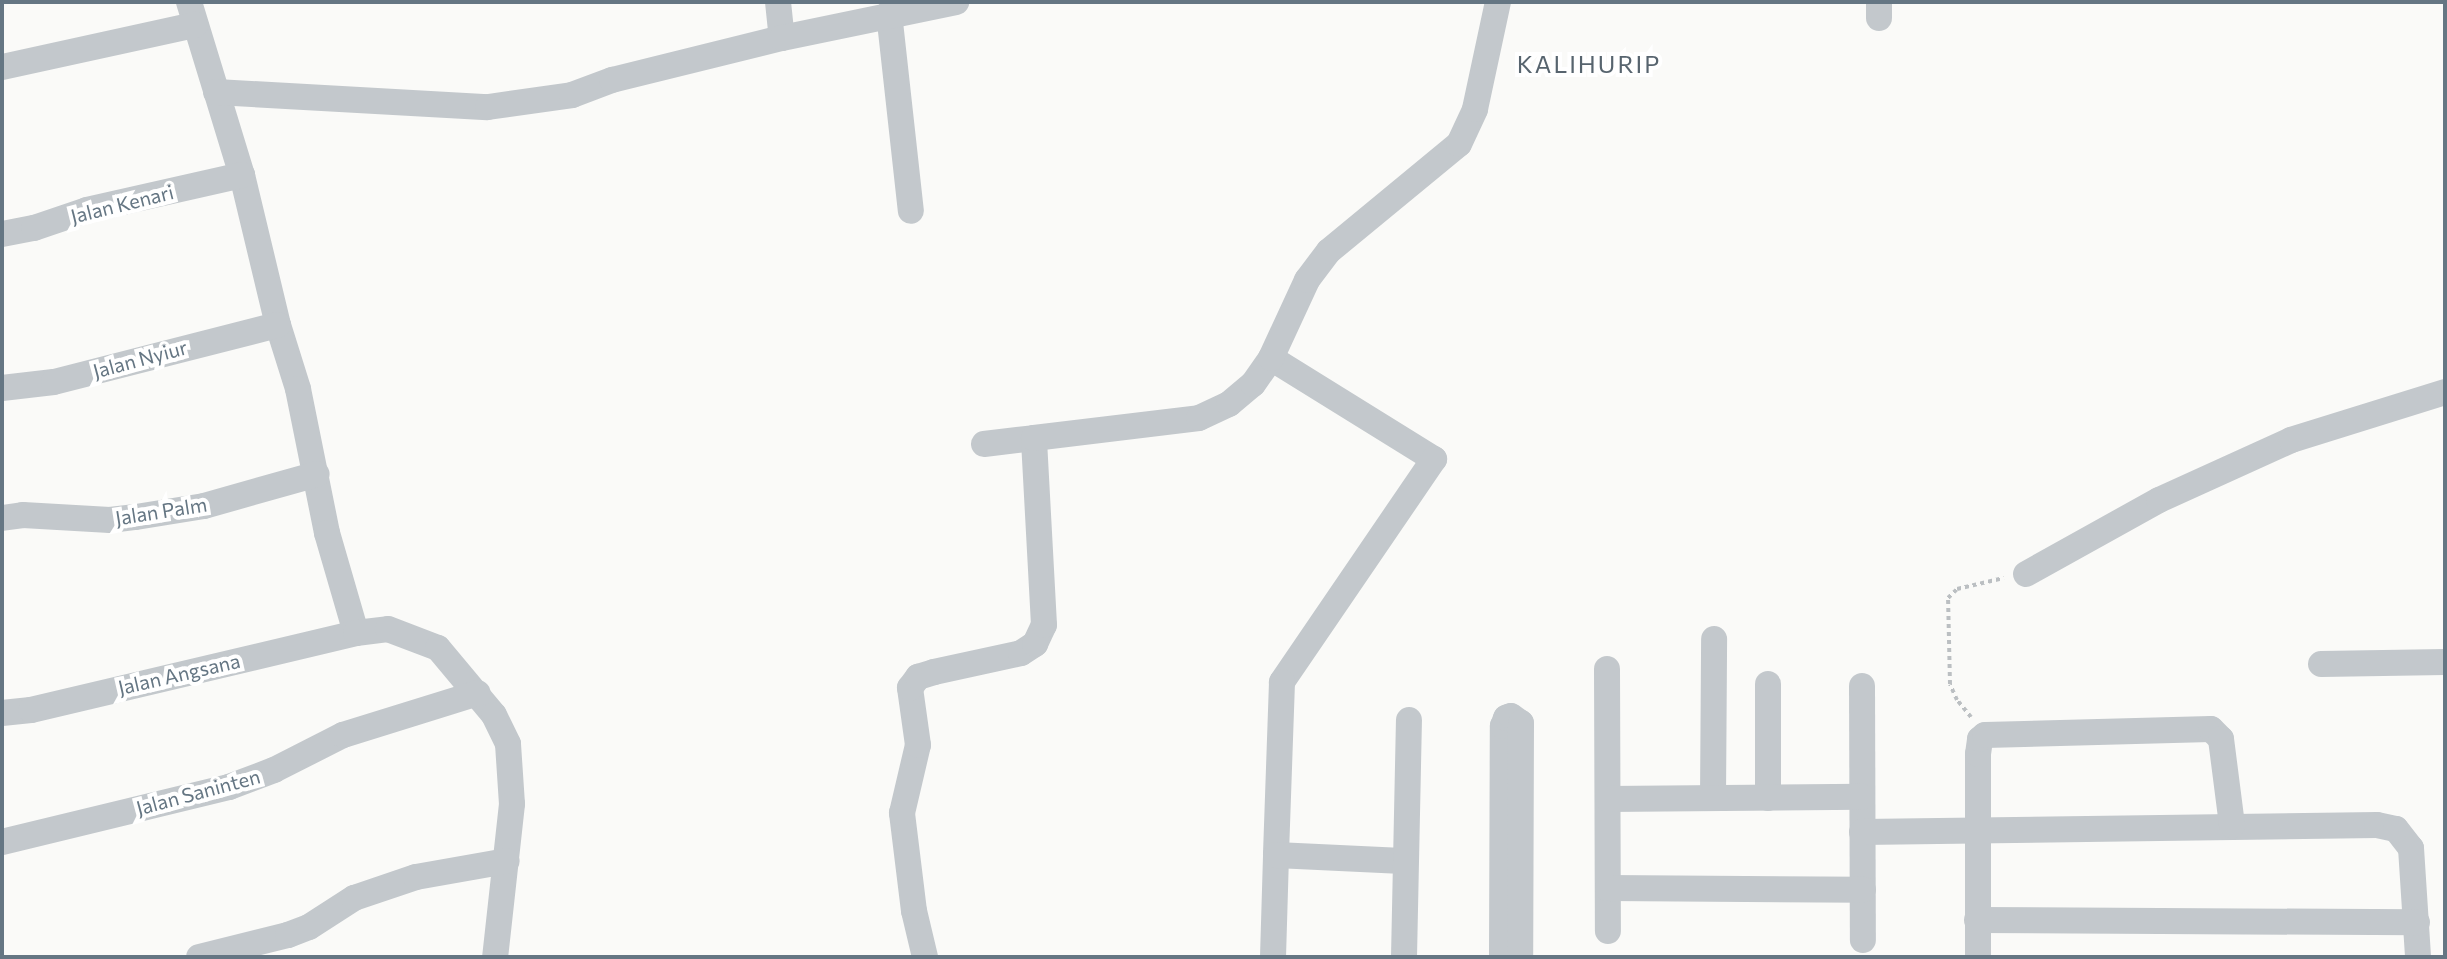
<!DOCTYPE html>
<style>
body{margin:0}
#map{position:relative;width:2447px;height:959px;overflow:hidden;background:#fafaf8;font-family:Commissioner,sans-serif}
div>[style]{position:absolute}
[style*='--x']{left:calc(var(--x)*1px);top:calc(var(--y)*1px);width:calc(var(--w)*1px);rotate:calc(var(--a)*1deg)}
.path>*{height:4px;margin-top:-2px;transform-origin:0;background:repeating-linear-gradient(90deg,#bbbfc2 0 4px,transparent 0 8px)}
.minor>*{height:26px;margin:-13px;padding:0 13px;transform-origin:13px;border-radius:13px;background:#c3c8cc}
span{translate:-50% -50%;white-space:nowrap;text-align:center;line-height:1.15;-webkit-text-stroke:8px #fff;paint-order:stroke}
.street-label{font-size:20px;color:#657683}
.quarter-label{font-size:24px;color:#57646e;letter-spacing:2px}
.frame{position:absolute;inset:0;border:4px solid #657683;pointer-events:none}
</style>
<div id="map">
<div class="path">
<i style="--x:1971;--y:717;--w:22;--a:-129"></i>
<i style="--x:1957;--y:700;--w:17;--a:-114"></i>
<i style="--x:1950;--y:684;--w:86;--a:-91.3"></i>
<i style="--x:1948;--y:598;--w:13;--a:-45"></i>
<i style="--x:1957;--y:589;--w:48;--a:-13.2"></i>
</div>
<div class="minor">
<i style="--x:189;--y:2;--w:181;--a:73"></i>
<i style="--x:242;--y:175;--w:154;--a:76.5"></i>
<i style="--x:278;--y:325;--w:67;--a:72.6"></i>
<i style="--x:298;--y:389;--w:147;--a:78.6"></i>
<i style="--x:327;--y:533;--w:104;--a:73.8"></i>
<i style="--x:778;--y:2;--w:36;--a:84"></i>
<i style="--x:1879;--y:2;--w:16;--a:90"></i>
<i style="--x:889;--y:13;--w:199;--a:83.7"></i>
<i style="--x:2;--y:67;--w:198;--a:-12.3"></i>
<i style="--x:216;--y:92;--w:272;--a:3.2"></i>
<i style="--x:488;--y:107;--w:85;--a:-8.1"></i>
<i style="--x:572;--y:95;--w:43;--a:-20.6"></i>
<i style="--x:612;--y:80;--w:175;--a:-13.9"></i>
<i style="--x:782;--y:38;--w:178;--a:-11.7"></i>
<i style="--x:2;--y:234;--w:33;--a:-11"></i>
<i style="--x:34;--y:228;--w:56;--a:-18.8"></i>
<i style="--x:87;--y:210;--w:159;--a:-12.7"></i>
<i style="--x:1271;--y:358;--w:192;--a:31.8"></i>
<i style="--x:1434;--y:459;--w:270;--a:124.3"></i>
<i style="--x:1282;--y:682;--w:173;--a:92"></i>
<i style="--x:2;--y:388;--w:52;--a:-6.6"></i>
<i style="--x:54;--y:382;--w:231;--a:-14.3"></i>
<i style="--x:984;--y:444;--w:50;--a:-6.8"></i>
<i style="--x:2;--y:518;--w:21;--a:-8"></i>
<i style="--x:23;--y:515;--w:87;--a:3.3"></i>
<i style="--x:110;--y:520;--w:26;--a:-7"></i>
<i style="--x:136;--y:517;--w:69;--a:-9.2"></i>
<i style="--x:204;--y:506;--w:117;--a:-15.8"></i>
<i style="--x:2026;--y:574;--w:152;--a:-29.1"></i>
<i style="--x:2159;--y:500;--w:145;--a:-24.4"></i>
<i style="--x:2291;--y:440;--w:161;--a:-17.3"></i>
<i style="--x:2321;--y:664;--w:124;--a:-0.9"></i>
<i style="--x:1607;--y:669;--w:262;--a:89.8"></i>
<i style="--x:1862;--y:686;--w:254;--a:89.8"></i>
<i style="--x:2;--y:713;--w:29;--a:-6"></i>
<i style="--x:31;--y:710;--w:334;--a:-13.3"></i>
<i style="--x:356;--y:633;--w:32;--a:-7"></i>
<i style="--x:388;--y:629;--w:53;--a:20.8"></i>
<i style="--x:438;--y:648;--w:87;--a:50.1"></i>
<i style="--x:494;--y:715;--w:32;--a:64"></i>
<i style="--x:508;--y:744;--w:60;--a:86.2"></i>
<i style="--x:512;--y:804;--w:154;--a:96.3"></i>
<i style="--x:1713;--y:798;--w:159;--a:-89.6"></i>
<i style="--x:1768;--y:798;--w:114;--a:-90"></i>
<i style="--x:1608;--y:799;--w:254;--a:-0.5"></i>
<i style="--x:1862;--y:832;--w:515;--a:-0.78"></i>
<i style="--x:2377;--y:825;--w:19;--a:12"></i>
<i style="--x:2396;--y:829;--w:24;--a:52"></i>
<i style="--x:2411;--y:848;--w:109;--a:86.3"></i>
<i style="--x:2;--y:842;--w:234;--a:-13.6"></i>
<i style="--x:229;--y:787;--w:48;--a:-20.7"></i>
<i style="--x:274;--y:770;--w:77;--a:-26.9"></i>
<i style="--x:343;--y:735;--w:141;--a:-17.3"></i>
<i style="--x:1608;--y:888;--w:255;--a:0.4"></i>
<i style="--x:1977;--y:920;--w:440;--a:0.3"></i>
<i style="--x:199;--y:957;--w:92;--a:-13.9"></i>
<i style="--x:288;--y:935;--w:22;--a:-21"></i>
<i style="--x:309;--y:927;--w:54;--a:-32.8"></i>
<i style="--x:354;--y:898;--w:65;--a:-18.7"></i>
<i style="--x:416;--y:877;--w:92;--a:-10"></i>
<i style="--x:925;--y:957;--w:47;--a:-103.4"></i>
<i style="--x:914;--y:911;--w:99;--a:-97"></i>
<i style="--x:902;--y:813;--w:70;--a:-76.8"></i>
<i style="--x:918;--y:745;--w:58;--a:-98"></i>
<i style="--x:910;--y:688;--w:14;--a:-54"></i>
<i style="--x:918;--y:677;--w:17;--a:-17"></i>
<i style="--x:934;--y:672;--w:89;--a:-12.3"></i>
<i style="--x:1021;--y:653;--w:17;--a:-33"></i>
<i style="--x:1035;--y:644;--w:21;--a:-65"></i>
<i style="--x:1044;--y:625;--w:187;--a:-93.1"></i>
<i style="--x:1034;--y:438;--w:166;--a:-6.9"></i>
<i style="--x:1199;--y:418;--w:33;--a:-25"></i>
<i style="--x:1229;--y:404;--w:31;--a:-40"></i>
<i style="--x:1253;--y:384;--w:32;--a:-55"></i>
<i style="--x:1271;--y:358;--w:86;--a:-65.2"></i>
<i style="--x:1307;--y:280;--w:36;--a:-53"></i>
<i style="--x:1329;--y:251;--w:168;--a:-39.5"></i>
<i style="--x:1459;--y:144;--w:38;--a:-65"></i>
<i style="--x:1475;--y:109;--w:109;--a:-77.9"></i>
<i style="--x:1273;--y:957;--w:102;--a:-88.3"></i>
<i style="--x:1276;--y:855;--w:127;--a:2.7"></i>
<i style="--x:1404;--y:957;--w:237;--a:-88.8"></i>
<i style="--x:1502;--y:957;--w:231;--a:-89.8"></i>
<i style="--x:1503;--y:726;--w:9;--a:-69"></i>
<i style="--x:1506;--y:718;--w:5;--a:-22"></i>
<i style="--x:1511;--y:716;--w:12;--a:35"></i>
<i style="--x:1521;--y:723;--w:234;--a:90.2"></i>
<i style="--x:1978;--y:957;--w:203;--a:-90"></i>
<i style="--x:1978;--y:754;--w:15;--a:-82"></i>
<i style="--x:1980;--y:739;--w:6;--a:-39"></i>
<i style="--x:1985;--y:735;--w:226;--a:-1.5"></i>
<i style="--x:2211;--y:729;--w:14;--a:45"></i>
<i style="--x:2221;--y:739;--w:87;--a:82.7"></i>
</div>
<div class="street-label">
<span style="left:122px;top:204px;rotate:-14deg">Jalan Kenari</span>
<span style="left:140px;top:359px;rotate:-15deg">Jalan Nyiur</span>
<span style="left:161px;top:511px;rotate:-9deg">Jalan Palm</span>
<span style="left:179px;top:674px;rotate:-13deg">Jalan Angsana</span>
<span style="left:198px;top:792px;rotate:-15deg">Jalan Saninten</span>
</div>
<div class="quarter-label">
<span style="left:1589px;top:64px">KALIHURIP</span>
</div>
<div class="frame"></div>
</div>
